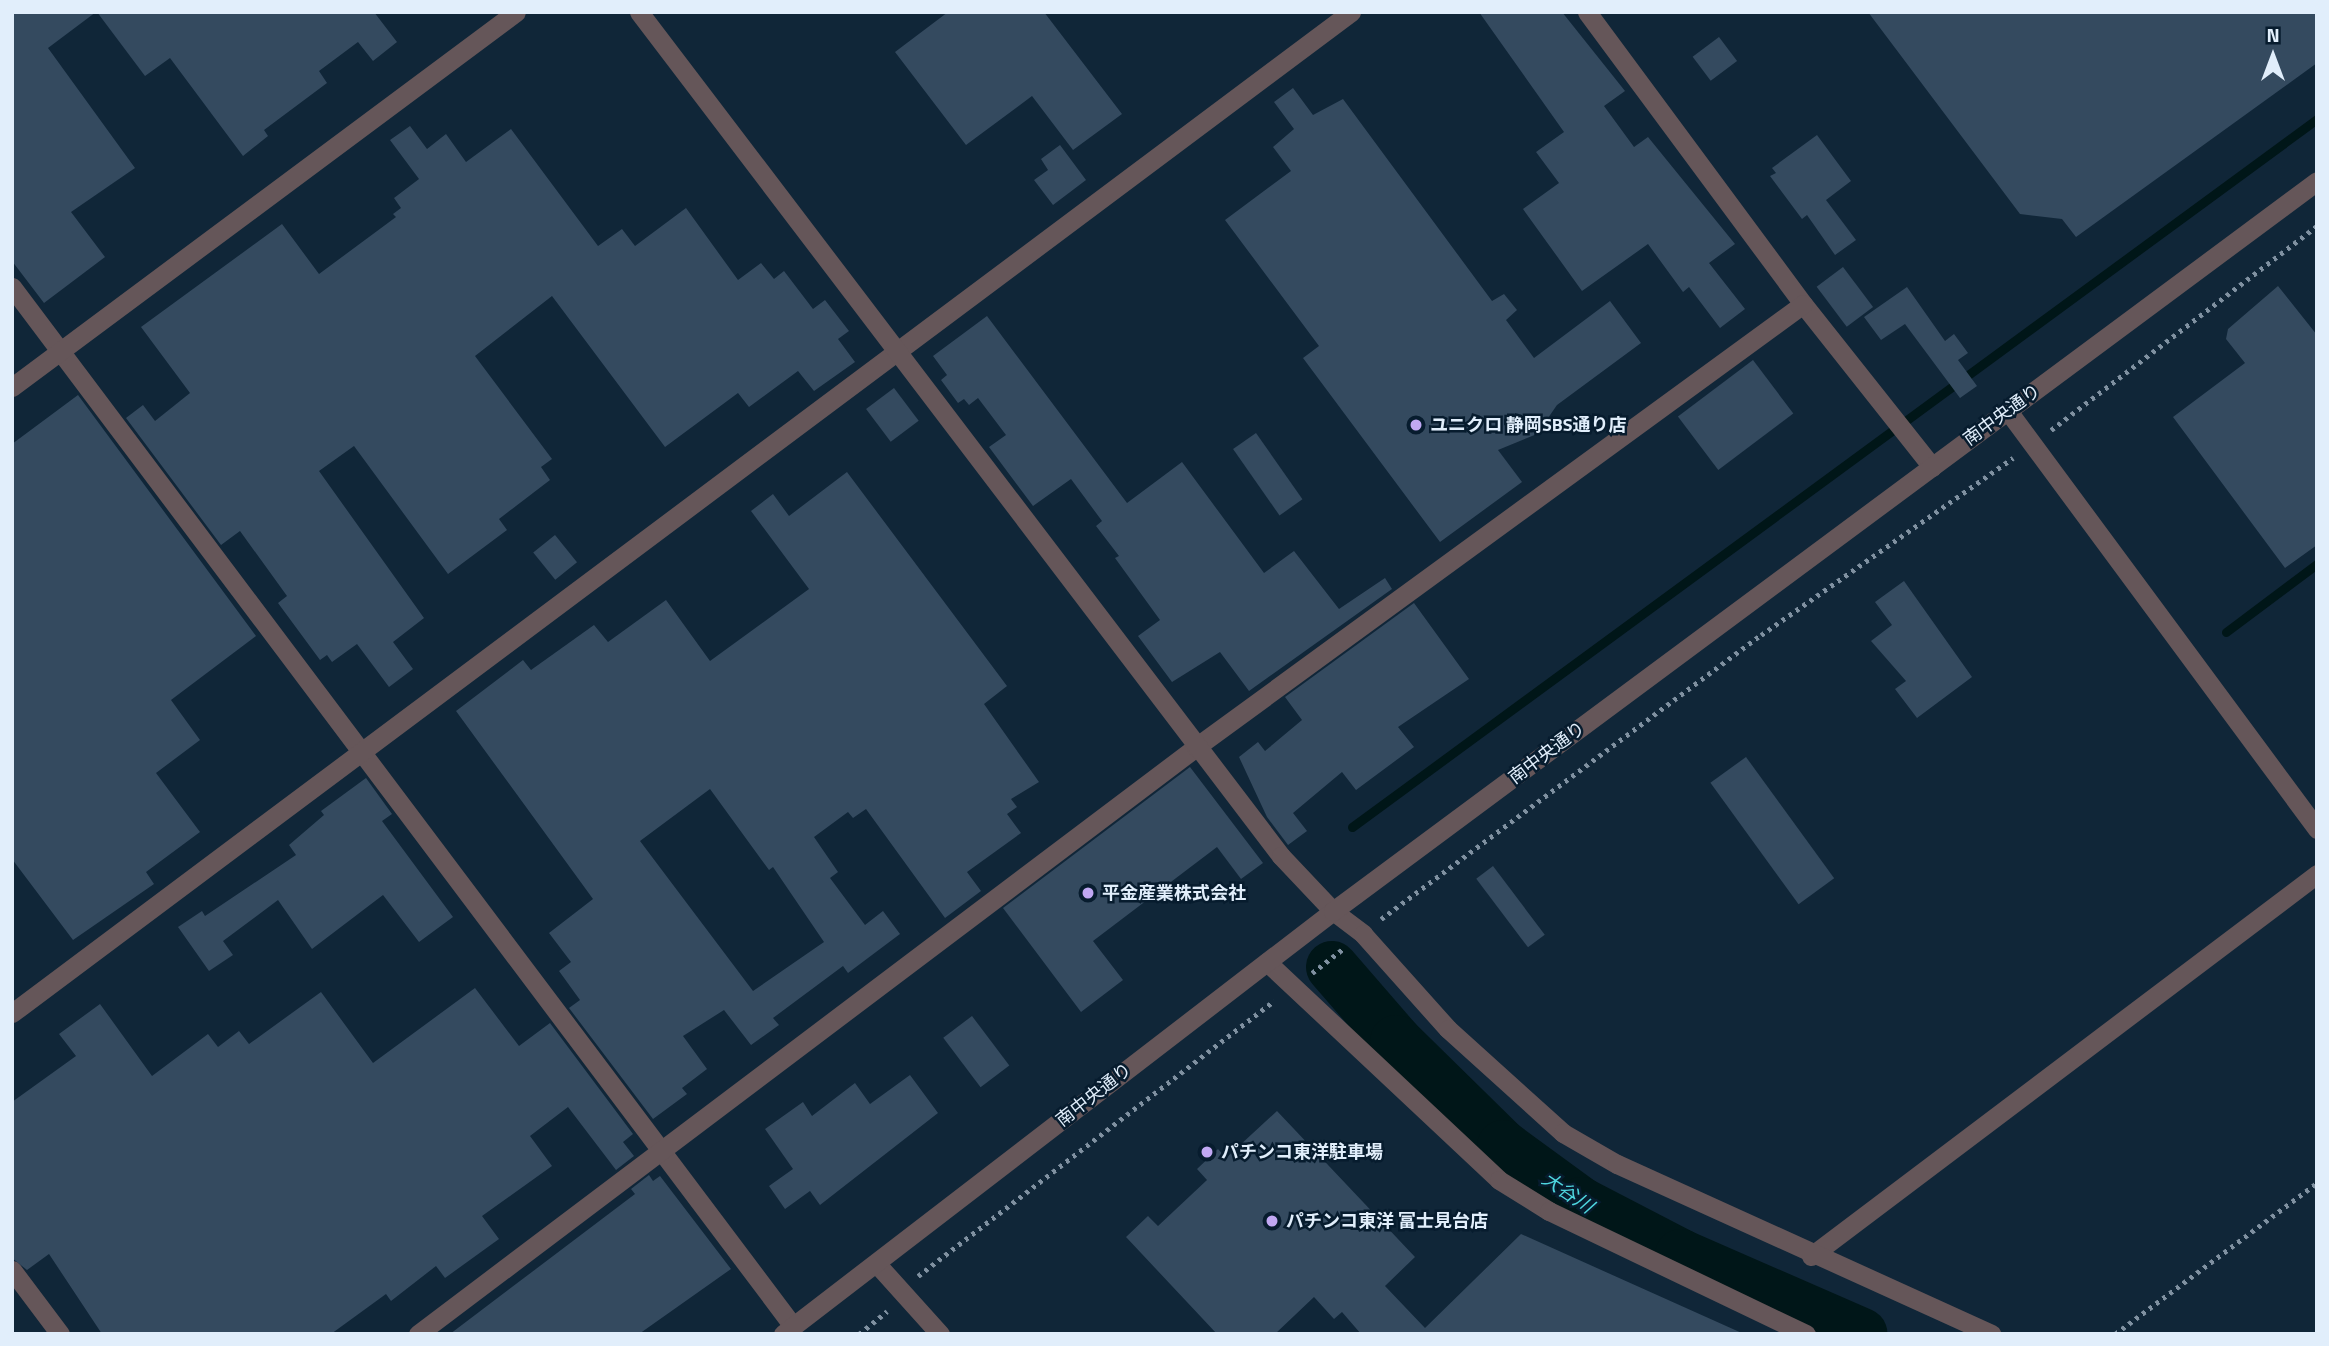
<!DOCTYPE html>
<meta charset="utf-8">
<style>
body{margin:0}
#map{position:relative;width:2329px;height:1346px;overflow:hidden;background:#102638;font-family:"Titillium Web","Noto Sans JP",sans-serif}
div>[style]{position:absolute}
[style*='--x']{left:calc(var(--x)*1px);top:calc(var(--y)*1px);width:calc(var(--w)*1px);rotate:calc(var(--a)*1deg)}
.stream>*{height:9px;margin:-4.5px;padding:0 4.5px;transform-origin:4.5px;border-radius:4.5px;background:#001618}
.river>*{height:52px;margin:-26px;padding:0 26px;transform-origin:26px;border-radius:26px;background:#001618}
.building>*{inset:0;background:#344a5f;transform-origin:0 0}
.path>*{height:4.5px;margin-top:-2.25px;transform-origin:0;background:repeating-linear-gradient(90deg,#8091a1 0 3.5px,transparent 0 8.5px)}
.minor>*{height:19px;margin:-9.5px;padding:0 9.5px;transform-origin:9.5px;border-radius:9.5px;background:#655659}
.tertiary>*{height:19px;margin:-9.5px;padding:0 9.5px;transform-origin:9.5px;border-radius:9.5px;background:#655659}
.dots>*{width:19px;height:19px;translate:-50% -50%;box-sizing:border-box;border:4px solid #071c2e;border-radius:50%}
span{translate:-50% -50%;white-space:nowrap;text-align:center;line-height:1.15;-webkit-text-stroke:5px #071c2e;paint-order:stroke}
.street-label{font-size:18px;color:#e1eefb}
.poi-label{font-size:18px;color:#e1eefb;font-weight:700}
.left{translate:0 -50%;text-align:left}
.water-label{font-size:19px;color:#4ed5de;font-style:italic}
.frame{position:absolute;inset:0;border:14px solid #e1eefb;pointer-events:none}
.north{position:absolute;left:2238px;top:21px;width:70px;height:70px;-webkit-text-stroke:5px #071c2e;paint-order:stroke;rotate:0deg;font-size:19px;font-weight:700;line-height:28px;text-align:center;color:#e1eefb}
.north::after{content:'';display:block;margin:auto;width:24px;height:32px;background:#e1eefb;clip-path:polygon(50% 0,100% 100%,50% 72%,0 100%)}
</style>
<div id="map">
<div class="stream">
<i style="--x:2226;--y:632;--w:114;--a:-36.8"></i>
<i style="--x:1352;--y:827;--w:1197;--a:-36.27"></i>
</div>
<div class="river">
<i style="--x:1332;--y:967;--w:98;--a:49.1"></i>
<i style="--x:1396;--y:1041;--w:150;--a:44.5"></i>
<i style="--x:1503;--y:1146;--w:97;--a:36.2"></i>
<i style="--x:1581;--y:1203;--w:113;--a:27.5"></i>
<i style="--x:1681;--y:1255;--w:197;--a:23.6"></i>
</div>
<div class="building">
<i style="clip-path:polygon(12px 12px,96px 12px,48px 48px,135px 168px,71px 212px,105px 257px,44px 303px,12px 261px)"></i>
<i style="clip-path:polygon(97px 12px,374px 12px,397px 42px,373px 61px,358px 42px,319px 71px,327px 83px,264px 130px,268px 136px,243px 156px,170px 58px,145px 76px)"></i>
<i style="clip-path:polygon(948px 12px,1044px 12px,1122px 114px,1073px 150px,1032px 96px,966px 145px,895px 52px)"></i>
<i style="clip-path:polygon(1479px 12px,1562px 12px,1625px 91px,1604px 106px,1634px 147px,1648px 137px,1735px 244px,1709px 263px,1745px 309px,1720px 328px,1689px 287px,1683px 292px,1648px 244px,1582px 291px,1523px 209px,1559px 183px,1536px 152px,1564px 132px)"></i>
<i style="clip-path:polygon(1868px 12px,2317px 12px,2317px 63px,2076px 237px,2062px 219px,2020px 214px)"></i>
<i style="left:1719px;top:37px;width:30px;height:33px;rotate:53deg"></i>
<i style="clip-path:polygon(1293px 88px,1313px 115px,1343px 99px,1492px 301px,1504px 294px,1517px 310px,1506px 320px,1534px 358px,1610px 301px,1641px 343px,1557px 405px,1537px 434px,1498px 450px,1522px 482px,1440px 542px,1303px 358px,1319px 346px,1225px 220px,1291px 171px,1273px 147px,1294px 129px,1274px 102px)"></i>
<i style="clip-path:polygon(410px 126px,427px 149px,446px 134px,466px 162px,511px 129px,598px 246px,622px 229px,635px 246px,686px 208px,738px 280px,761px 263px,774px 279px,784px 271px,813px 309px,825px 300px,849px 331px,838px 339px,855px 362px,814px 391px,798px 371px,749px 407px,738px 393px,665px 447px,552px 296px,475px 356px,552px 459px,541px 467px,550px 480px,499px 519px,507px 530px,448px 574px,354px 446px,319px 471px,424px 618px,393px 642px,413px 669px,389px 687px,357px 644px,332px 662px,327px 655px,320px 660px,278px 603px,287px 596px,240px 531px,221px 545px,126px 418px,143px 405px,155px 421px,190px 393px,141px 327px,282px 224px,319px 274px,396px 217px,393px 214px,401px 208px,394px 198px,419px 179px,390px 140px)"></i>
<i style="clip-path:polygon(1817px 135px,1851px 181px,1826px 200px,1856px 240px,1835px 255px,1807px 215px,1802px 219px,1770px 176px,1776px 173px,1772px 168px)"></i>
<i style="clip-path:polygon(1060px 145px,1086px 180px,1053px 205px,1034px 180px,1048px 170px,1041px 159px)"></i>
<i style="left:1843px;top:267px;width:50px;height:33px;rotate:53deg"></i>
<i style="clip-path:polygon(2278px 286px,2317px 335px,2317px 545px,2285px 568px,2173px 417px,2245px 363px,2226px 339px,2228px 329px)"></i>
<i style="clip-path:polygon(1907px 287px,1945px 341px,1954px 334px,1968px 353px,1958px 360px,1977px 386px,1960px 398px,1905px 324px,1881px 340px,1864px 317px)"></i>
<i style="clip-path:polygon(987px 316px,1127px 503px,1182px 462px,1264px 573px,1294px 551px,1339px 609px,1385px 578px,1392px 589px,1249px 691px,1220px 652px,1172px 682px,1138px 636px,1160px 620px,1115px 558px,1119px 556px,1096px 526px,1102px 521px,1071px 479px,1033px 506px,989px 447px,1006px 435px,978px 398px,969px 405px,964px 399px,958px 403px,941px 380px,947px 375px,933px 356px)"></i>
<i style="left:1753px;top:360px;width:67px;height:94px;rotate:53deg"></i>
<i style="left:894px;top:388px;width:41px;height:35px;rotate:53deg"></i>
<i style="clip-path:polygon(78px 395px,256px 636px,171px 700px,200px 740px,156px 773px,200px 832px,146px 872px,154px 884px,73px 940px,12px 859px,12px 444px)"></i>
<i style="left:1256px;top:433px;width:81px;height:28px;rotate:55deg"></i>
<i style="clip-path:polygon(evenodd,847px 472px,1007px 686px,984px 704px,1039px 782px,1011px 799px,1017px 807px,1007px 814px,1021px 833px,967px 872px,981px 891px,945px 918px,866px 809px,853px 818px,848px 812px,814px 837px,838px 872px,830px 878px,865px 925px,883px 911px,900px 934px,848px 973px,843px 966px,773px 1018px,779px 1025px,751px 1045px,724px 1010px,683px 1036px,707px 1069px,682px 1088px,687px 1094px,653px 1119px,569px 1008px,580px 1000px,559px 971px,571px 962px,549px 933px,593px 899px,456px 711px,523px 660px,531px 670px,594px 625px,608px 642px,666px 600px,710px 661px,809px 589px,751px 511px,773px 494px,789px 516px,847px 472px,710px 789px,769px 870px,773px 867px,824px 942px,753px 991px,640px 841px,710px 789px)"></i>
<i style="left:555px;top:535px;width:35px;height:28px;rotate:51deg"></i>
<i style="clip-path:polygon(1904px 581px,1972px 677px,1917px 718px,1895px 689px,1906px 681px,1871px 641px,1892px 625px,1875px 602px)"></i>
<i style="clip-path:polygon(1414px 603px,1469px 679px,1398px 727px,1414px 747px,1356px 790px,1342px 772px,1293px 813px,1307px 831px,1288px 845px,1267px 817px,1239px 757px,1258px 742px,1265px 751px,1302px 720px,1285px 697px)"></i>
<i style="left:1746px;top:757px;width:150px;height:44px;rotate:54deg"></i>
<i style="clip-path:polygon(1190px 767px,1263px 863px,1241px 879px,1217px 847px,1093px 941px,1123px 980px,1081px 1012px,1003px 908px)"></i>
<i style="clip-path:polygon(366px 778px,392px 814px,382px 821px,453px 917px,419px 942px,383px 895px,312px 949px,278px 900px,223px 941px,233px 955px,209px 971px,178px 927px,202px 911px,205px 916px,296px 855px,289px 845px,324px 815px,321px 811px)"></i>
<i style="left:1493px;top:866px;width:86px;height:21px;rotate:53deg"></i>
<i style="clip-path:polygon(475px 988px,519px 1046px,550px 1023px,633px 1134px,623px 1142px,634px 1156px,616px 1170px,568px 1107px,530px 1136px,552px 1166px,482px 1216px,499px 1239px,445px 1278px,436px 1266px,391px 1301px,386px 1294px,331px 1334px,102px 1334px,49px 1254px,27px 1270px,12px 1258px,12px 1102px,76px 1056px,59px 1034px,100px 1004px,152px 1076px,208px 1034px,218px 1047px,239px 1031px,249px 1044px,321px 992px,373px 1063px)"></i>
<i style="left:972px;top:1016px;width:62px;height:36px;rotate:53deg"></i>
<i style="clip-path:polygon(910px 1075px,938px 1113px,820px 1205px,810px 1191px,785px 1209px,769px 1186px,793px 1169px,765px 1129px,803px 1102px,812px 1116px,855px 1083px,870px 1104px)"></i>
<i style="clip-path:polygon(1277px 1111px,1415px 1257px,1385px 1286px,1425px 1328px,1521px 1234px,1744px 1334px,1361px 1334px,1342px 1312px,1334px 1319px,1314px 1297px,1275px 1334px,1217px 1334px,1126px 1237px,1148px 1216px,1158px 1226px,1207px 1180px,1197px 1169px,1218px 1149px,1226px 1158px)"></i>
<i style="clip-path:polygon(649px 1175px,653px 1181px,660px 1176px,731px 1269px,639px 1334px,450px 1334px,635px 1194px,631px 1189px)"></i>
</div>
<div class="path">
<i style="--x:2051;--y:430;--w:335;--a:-37.5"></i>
<i style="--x:1381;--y:919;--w:474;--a:-36.8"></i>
<i style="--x:1761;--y:635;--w:308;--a:-35.1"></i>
<i style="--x:1312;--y:973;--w:41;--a:-38"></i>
<i style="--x:918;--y:1276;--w:450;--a:-37.7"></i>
<i style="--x:859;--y:1334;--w:36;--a:-39"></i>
<i style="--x:2115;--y:1334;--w:252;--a:-36.8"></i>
</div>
<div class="minor">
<i style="--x:1587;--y:12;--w:363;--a:53.5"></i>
<i style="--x:1803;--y:304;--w:208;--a:51.6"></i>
<i style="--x:12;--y:287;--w:1300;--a:53.07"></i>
<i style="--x:12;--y:387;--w:628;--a:-36.65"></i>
<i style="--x:1267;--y:962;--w:318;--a:43.2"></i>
<i style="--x:1499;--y:1180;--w:59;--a:31.8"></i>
<i style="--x:1549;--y:1211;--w:285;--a:25.6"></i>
<i style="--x:12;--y:1013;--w:1672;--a:-36.78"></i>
<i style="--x:1811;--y:1256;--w:634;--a:-37.05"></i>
<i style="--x:876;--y:1263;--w:96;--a:48"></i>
<i style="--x:12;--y:1270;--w:80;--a:53.1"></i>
<i style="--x:418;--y:1334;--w:975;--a:-37.03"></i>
<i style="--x:1196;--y:747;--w:751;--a:-36.12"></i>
</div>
<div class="tertiary">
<i style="--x:639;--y:12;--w:1060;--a:52.74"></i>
<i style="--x:1281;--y:856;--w:76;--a:46.6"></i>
<i style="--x:1333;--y:911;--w:38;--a:37"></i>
<i style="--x:1363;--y:934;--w:127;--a:48.2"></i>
<i style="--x:1448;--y:1029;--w:155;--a:42.1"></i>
<i style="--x:1563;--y:1133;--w:62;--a:29.9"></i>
<i style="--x:1617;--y:1164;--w:411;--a:24.4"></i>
<i style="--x:2008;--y:411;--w:520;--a:53.53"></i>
<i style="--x:783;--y:1334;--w:694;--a:-37.56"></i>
<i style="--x:1333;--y:911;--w:1225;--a:-36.57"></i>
</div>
<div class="dots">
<i style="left:1416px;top:425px;background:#c1a8f3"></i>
<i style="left:1088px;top:893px;background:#c1a8f3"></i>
<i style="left:1207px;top:1152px;background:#c1a8f3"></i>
<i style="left:1272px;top:1221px;background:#c1a8f3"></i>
</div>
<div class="street-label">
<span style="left:2002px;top:415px;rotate:-36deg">南中央通り</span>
<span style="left:1547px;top:753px;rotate:-37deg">南中央通り</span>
<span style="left:1094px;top:1095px;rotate:-38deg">南中央通り</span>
</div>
<div class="poi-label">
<span class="left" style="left:1430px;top:425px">ユニクロ 静岡SBS通り店</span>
<span class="left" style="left:1102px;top:893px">平金産業株式会社</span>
<span class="left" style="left:1221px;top:1152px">パチンコ東洋駐車場</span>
<span class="left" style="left:1286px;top:1221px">パチンコ東洋 富士見台店</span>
</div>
<div class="water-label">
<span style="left:1568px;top:1192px;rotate:34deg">大谷川</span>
</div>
<div class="frame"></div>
<div class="north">N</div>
</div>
